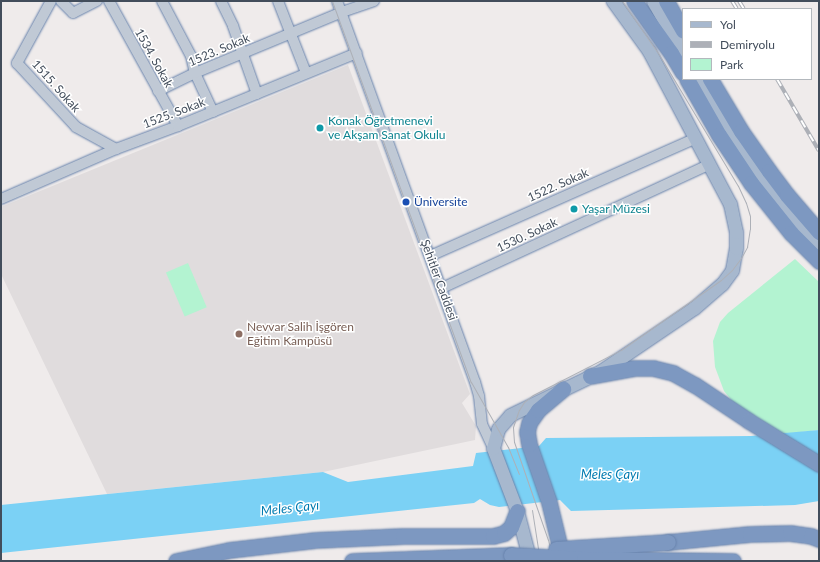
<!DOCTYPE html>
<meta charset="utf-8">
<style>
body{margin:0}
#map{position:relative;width:820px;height:562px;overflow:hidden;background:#efebeb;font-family:Lato,sans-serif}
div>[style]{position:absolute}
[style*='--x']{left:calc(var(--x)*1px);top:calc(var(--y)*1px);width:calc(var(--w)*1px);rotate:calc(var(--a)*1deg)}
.education>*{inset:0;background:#e0dcdd}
.green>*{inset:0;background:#b3f3d1;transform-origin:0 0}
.water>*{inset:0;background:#7bd1f5}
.roads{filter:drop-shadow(0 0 1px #6883ac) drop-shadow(0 0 1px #6883ac)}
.minor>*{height:10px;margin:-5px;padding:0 5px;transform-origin:5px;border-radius:5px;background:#c0c9d5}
.major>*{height:13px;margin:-6.5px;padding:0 6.5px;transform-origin:6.5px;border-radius:6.5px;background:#a7b8ce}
.highway>*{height:15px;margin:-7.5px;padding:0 7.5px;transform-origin:7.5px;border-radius:7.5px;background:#7d98c1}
.tram>*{height:1px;margin:-0.5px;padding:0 0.5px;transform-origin:0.5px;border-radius:0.5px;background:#adb0b7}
.rail>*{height:4px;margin-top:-2px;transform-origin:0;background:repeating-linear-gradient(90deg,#fff 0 8px,#adb0b7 0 16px);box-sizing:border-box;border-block:1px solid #adb0b7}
.bridges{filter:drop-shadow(0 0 1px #6883ac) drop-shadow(0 0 1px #6883ac)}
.highway-bridge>*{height:15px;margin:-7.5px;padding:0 7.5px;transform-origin:7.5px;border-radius:7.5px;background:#7d98c1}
.dots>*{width:11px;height:11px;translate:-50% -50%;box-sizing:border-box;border:2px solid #fff;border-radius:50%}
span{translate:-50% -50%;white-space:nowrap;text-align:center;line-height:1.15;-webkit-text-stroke:3px #fff;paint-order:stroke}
.street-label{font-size:12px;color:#424d5b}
.culture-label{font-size:12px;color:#0d838f}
.left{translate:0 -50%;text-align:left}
.transit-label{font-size:12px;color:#164399}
.education-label{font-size:12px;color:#785e54}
.water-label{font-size:13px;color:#007bb0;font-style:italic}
.frame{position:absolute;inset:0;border:2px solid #424d5b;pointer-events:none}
.legend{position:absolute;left:682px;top:8px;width:130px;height:72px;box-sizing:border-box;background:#fff;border:1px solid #b3b8bd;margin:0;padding:5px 7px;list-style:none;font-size:12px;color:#424d5b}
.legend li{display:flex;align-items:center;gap:8px;height:20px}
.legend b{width:20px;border:1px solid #b3b8bd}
</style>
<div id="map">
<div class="education">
<i style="clip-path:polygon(348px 65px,470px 394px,462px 403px,476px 426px,475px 440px,323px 472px,107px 494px,1px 274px,1px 207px)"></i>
</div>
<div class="green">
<i style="clip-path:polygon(795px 259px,819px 282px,819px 430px,783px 434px,733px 402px,724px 391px,715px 367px,713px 341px,720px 322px,728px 313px)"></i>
<i style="left:188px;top:263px;width:48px;height:24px;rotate:67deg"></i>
</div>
<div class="water">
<i style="clip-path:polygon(819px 430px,819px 501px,795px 505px,571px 511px,560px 500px,499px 507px,490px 505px,480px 499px,474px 503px,1px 553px,1px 505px,323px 472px,348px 482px,473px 466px,476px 453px,539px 446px,546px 438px,751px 436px)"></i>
</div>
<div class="roads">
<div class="minor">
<i style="--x:51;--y:1;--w:71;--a:118.7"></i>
<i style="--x:17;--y:63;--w:87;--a:47.3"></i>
<i style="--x:76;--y:127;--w:46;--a:28.8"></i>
<i style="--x:61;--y:1;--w:17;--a:45"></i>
<i style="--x:73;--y:13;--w:27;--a:-27"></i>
<i style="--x:109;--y:1;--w:143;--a:61.1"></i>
<i style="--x:162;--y:1;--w:62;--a:62.2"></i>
<i style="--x:191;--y:56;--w:17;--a:77"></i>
<i style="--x:195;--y:73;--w:43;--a:65.2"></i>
<i style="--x:221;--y:1;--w:28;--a:64"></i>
<i style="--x:233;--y:26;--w:72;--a:70.6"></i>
<i style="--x:278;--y:1;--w:77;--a:68.7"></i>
<i style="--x:337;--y:1;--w:405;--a:70.1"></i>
<i style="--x:475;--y:382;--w:15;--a:74"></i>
<i style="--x:479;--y:396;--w:28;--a:84"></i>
<i style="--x:482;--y:424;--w:26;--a:65"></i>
<i style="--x:158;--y:91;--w:41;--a:-25.9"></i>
<i style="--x:195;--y:73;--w:159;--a:-22.5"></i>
<i style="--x:342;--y:12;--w:34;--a:-19"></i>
<i style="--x:1;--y:199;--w:125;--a:-23.5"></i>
<i style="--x:116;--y:149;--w:66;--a:-20.4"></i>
<i style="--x:178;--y:126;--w:193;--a:-22.2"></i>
<i style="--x:430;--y:256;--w:291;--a:-23.9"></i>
<i style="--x:442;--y:288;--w:295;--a:-24.8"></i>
</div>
<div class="major">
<i style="--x:653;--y:1;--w:60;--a:60"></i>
<i style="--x:698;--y:79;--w:106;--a:58.1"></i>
<i style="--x:754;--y:169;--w:49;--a:55"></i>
<i style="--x:782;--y:209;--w:56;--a:48.6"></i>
<i style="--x:530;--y:561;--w:52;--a:-104.6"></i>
<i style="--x:517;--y:511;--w:67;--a:-110.9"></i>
<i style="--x:493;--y:448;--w:20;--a:-75"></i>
<i style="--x:498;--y:429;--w:18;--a:-49"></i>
<i style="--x:510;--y:415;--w:101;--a:-25.8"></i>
<i style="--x:601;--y:371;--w:112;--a:-34.1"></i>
<i style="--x:694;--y:308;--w:37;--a:-41"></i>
<i style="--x:722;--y:284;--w:17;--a:-54"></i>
<i style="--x:732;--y:270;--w:22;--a:-80"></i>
<i style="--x:736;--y:248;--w:16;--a:-90"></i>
<i style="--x:736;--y:232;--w:29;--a:-102"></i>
<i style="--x:730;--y:204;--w:173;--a:-117.9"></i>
<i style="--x:649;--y:51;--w:62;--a:-125.8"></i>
</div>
<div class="highway">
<i style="--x:634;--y:1;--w:64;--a:54.6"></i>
<i style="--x:671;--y:53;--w:23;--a:59"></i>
<i style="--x:666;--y:1;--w:34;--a:60"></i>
<i style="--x:687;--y:79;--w:64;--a:60.3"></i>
<i style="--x:719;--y:135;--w:58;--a:56.3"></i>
<i style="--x:751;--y:183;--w:64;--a:51.3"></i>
<i style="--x:791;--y:233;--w:40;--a:45"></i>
<i style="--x:710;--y:79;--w:61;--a:59.2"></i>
<i style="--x:741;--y:131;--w:49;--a:55"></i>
<i style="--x:769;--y:171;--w:30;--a:53"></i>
<i style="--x:787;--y:195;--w:49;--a:49.1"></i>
<i style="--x:590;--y:376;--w:46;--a:-10.1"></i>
<i style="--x:635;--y:368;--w:18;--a:0"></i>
<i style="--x:653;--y:368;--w:21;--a:14"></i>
<i style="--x:673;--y:373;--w:25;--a:29"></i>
<i style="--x:695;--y:385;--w:65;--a:33.7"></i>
<i style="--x:749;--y:421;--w:82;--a:31.6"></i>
<i style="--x:668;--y:542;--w:82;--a:-5.6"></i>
<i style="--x:750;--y:534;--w:40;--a:-1.4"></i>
<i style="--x:790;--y:533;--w:21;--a:8"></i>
<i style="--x:811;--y:536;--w:9;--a:21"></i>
<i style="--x:563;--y:560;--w:60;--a:-103.6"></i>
<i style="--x:549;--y:502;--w:61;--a:-109"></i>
<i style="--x:529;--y:444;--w:12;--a:-99"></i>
<i style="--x:527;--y:432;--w:9;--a:-77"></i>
<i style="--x:529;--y:423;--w:16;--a:-55"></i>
<i style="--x:538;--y:410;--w:33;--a:-40"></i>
<i style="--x:176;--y:561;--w:54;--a:-11.7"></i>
<i style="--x:229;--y:550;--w:87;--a:-6.6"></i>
<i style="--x:315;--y:540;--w:88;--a:-2.6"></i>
<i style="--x:403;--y:536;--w:90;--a:0"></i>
<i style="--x:493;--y:536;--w:11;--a:-15"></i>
<i style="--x:504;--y:533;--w:9;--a:-41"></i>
<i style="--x:511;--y:527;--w:17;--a:-69"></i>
<i style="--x:352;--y:561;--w:159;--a:-2.2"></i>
</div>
</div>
<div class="tram">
<i style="--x:332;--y:1;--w:406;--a:70"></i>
<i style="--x:471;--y:382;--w:75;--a:60.4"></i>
<i style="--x:508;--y:447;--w:29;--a:68"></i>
<i style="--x:532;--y:510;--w:52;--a:81.1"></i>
<i style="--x:553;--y:561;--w:22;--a:-103"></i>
<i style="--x:548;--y:540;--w:104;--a:-109.1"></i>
<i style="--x:514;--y:442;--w:15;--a:-94"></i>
<i style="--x:513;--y:427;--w:18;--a:-71"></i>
<i style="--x:519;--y:410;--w:9;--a:-58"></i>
<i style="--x:524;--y:402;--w:11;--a:-38"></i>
<i style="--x:533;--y:395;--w:99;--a:-27.1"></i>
<i style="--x:621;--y:350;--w:122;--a:-35"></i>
<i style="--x:721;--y:280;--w:15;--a:-42"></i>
<i style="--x:732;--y:270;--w:15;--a:-53"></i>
<i style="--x:741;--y:258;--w:13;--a:-61"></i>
<i style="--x:747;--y:247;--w:18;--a:-81"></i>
<i style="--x:750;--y:229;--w:13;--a:-90"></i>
<i style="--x:750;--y:216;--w:14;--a:-107"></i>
<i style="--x:746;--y:203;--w:19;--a:-115"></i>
<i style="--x:738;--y:186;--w:152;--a:-121"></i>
<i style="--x:660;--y:56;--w:67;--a:-124.6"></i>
</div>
<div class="rail">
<i style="--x:732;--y:1;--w:9;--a:58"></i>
<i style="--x:739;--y:1;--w:9;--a:58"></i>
<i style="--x:777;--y:79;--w:83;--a:59.7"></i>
</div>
<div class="bridges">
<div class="highway-bridge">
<i style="--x:556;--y:549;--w:112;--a:-3.6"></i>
<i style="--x:511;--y:555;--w:73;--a:3.1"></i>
<i style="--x:584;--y:559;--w:149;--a:0.8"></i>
</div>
</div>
<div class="dots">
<i style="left:320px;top:128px;background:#0f9aa8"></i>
<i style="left:406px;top:202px;background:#1a4fb4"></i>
<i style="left:574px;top:209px;background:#0f9aa8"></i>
<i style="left:239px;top:334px;background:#8d6e63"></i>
</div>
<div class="street-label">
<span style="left:219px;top:50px;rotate:-23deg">1523. Sokak</span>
<span style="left:154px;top:58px;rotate:61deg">1534. Sokak</span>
<span style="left:56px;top:86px;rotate:48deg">1515. Sokak</span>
<span style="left:174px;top:113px;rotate:-21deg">1525. Sokak</span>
<span style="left:558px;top:185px;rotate:-24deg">1522. Sokak</span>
<span style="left:527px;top:235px;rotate:-25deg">1530. Sokak</span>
<span style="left:439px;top:280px;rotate:70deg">Şehitler Caddesi</span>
</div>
<div class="culture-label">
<span class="left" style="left:328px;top:128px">Konak Öğretmenevi<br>ve Akşam Sanat Okulu</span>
<span class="left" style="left:582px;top:209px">Yaşar Müzesi</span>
</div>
<div class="transit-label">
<span class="left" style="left:414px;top:202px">Üniversite</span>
</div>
<div class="education-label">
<span class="left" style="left:247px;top:334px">Nevvar Salih İşgören<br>Eğitim Kampüsü</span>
</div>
<div class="water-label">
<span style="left:610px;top:474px">Meles Çayı</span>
<span style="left:290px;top:508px;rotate:-6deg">Meles Çayı</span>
</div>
<div class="frame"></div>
<ul class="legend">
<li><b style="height:5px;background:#a7b8ce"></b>Yol</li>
<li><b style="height:5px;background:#adb0b7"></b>Demiryolu</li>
<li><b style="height:11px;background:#b3f3d1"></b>Park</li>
</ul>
</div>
